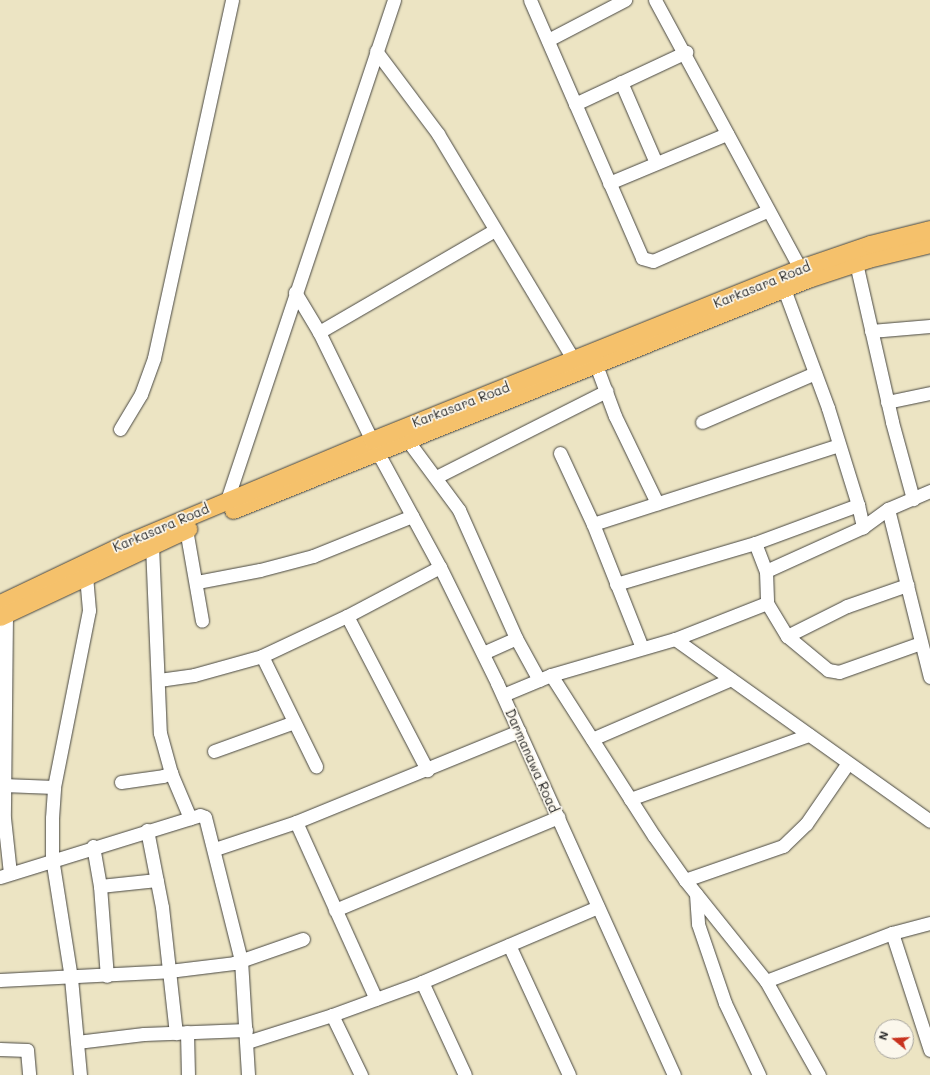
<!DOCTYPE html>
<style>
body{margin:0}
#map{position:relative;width:930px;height:1075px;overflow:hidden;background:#ece4c3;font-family:Mali,sans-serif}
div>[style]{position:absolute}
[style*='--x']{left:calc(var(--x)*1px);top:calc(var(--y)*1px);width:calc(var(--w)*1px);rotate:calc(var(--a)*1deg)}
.roads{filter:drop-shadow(0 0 1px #484742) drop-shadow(0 0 1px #484742)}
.minor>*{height:13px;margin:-6.5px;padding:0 6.5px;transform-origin:6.5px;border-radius:6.5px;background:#fff}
.major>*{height:17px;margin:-8.5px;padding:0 8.5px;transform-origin:8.5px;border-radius:8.5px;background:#f5c16b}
span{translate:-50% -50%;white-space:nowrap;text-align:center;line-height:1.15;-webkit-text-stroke:3.5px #fbf7ec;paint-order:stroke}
.street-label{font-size:13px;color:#2b2b2b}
.north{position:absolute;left:874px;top:1019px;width:40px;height:40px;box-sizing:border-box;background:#fbf7ec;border:1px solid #a8a59f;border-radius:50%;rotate:288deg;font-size:11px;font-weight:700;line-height:16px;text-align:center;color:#2b2b2b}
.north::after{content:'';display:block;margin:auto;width:14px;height:18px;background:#c8321e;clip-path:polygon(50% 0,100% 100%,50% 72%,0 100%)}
</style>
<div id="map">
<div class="roads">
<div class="minor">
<i style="--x:530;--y:0;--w:281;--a:66.5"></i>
<i style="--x:642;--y:258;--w:11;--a:15"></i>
<i style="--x:653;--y:261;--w:124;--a:-23.7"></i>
<i style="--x:655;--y:0;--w:305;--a:61.6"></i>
<i style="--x:548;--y:40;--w:87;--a:-27.5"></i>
<i style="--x:376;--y:51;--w:104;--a:53.2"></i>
<i style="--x:438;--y:134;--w:264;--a:59"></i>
<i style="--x:621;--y:82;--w:88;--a:66.6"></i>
<i style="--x:575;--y:104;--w:123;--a:-25.1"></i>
<i style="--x:609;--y:183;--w:128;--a:-22.6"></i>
<i style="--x:856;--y:263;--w:163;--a:77.2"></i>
<i style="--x:892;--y:422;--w:80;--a:74.7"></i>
<i style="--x:784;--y:289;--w:127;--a:69.7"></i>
<i style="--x:828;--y:408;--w:102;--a:72.8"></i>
<i style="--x:858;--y:505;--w:23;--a:77"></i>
<i style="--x:295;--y:292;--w:47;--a:59"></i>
<i style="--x:319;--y:332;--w:135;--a:64"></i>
<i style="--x:378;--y:453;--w:130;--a:61.5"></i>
<i style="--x:440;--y:567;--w:129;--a:63.8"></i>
<i style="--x:497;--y:683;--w:430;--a:65.7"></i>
<i style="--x:871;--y:331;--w:59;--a:-4.8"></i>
<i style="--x:319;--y:332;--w:203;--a:-30.1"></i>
<i style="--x:596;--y:365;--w:54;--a:69.6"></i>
<i style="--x:615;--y:416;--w:97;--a:64.2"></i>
<i style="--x:887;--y:402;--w:44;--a:-11.8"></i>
<i style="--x:702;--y:422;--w:123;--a:-23.4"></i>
<i style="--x:120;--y:429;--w:41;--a:-59"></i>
<i style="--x:141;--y:394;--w:38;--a:-70"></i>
<i style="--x:154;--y:358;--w:366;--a:-77.7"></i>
<i style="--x:408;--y:441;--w:86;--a:53.5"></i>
<i style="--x:459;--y:510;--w:140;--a:66"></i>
<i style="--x:516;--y:638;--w:48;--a:61.3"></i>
<i style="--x:560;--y:453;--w:78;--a:65.1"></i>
<i style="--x:593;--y:524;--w:133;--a:68.4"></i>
<i style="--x:436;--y:477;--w:191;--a:-26.8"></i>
<i style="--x:227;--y:500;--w:527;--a:-71.53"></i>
<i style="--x:888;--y:509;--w:173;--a:76"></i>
<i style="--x:593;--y:524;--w:258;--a:-17.8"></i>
<i style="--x:186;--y:529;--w:93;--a:80.1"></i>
<i style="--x:755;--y:543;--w:30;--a:69"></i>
<i style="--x:766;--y:571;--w:32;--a:88"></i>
<i style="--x:767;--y:603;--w:39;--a:59"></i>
<i style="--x:787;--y:636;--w:53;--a:39.7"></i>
<i style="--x:828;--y:670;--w:11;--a:10"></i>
<i style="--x:839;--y:672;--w:87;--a:-19.5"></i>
<i style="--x:152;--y:545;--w:188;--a:87.6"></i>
<i style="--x:160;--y:733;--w:41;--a:74.6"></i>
<i style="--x:171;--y:773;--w:49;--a:67.1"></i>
<i style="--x:766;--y:571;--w:107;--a:-24.4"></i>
<i style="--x:863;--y:527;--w:31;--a:-36"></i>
<i style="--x:888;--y:509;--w:46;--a:-23.2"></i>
<i style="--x:197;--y:582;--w:64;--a:-10.8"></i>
<i style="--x:260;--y:570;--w:55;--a:-14.8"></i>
<i style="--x:313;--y:556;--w:107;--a:-22"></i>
<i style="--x:616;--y:584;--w:145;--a:-16.4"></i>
<i style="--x:755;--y:543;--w:110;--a:-20.3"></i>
<i style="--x:6;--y:614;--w:204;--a:90.6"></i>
<i style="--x:4;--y:818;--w:55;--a:83.8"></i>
<i style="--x:347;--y:616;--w:174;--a:62.5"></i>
<i style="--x:787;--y:636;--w:67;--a:-26.6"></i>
<i style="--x:847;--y:606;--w:64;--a:-19.3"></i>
<i style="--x:675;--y:639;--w:313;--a:35.5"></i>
<i style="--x:483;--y:653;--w:36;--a:-24"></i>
<i style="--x:262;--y:656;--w:123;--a:63.9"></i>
<i style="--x:551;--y:675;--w:191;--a:57.4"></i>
<i style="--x:654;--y:836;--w:54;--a:54.8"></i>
<i style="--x:685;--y:880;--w:129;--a:51.3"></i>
<i style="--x:766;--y:981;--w:108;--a:60.6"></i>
<i style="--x:159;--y:680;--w:35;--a:-8"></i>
<i style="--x:194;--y:675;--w:71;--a:-15.6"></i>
<i style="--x:262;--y:656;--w:94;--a:-25.2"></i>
<i style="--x:347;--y:616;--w:105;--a:-27.8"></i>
<i style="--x:503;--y:695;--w:52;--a:-22.6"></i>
<i style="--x:551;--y:675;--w:129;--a:-16.2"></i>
<i style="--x:675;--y:639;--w:99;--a:-21.4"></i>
<i style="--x:592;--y:739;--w:151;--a:-23.3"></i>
<i style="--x:214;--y:751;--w:85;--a:-19.9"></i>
<i style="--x:121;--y:782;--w:42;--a:-8.1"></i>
<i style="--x:163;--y:776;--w:9;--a:-21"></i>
<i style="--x:3;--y:785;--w:51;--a:2.2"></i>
<i style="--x:630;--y:799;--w:190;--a:-19.7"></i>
<i style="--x:296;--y:822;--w:194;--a:65.7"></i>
<i style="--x:147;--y:830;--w:78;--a:79"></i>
<i style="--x:162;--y:907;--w:127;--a:83.7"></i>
<i style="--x:93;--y:846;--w:41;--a:80.1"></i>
<i style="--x:100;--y:886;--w:90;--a:85.6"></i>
<i style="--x:215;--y:849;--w:85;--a:-18.4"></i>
<i style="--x:296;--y:822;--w:241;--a:-22.2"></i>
<i style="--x:0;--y:877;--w:209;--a:-17.2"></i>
<i style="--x:200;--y:815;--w:5;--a:22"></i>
<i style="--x:205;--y:817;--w:147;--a:75.9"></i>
<i style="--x:241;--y:960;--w:115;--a:86.5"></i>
<i style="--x:685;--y:880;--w:104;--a:-19.1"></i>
<i style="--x:783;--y:846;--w:32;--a:-44"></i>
<i style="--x:806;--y:824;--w:74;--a:-55.5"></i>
<i style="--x:100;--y:886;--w:57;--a:-6"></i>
<i style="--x:696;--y:894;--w:30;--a:86"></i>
<i style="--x:698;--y:924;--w:83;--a:71.1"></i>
<i style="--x:725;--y:1003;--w:80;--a:64.7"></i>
<i style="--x:335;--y:910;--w:242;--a:-22.6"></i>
<i style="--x:892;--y:933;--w:123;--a:72"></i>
<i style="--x:509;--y:945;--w:143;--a:65.2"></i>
<i style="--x:0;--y:980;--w:169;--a:-3"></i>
<i style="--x:169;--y:971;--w:65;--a:-7"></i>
<i style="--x:234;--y:963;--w:73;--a:-19.2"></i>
<i style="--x:766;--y:981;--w:135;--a:-20.9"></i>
<i style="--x:892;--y:933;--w:39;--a:-15"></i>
<i style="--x:422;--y:982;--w:102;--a:65.2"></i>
<i style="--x:332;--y:1015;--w:67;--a:64.2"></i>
<i style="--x:187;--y:1032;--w:43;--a:88.7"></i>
<i style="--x:77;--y:1042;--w:67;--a:-6.8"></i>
<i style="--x:144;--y:1034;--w:102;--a:-2.2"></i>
<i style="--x:247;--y:1042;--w:89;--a:-17.6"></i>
<i style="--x:332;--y:1015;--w:96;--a:-20.1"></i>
<i style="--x:422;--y:982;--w:191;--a:-23.1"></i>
<i style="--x:0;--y:1049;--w:27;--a:2"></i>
<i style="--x:27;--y:1050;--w:25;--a:85"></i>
<i style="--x:80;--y:1075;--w:97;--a:-95.3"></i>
<i style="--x:71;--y:978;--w:121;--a:-99"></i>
<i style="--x:52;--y:858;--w:40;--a:-90"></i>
<i style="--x:52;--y:818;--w:31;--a:-86"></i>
<i style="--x:54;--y:787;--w:180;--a:-78.8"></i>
<i style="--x:89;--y:610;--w:35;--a:-95"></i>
</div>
<div class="major">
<i style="--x:233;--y:510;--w:620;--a:-21.89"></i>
<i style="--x:808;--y:279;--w:63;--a:-18.4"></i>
<i style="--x:868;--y:259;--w:64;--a:-13.6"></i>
<i style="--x:0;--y:603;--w:140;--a:-25.5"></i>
<i style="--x:126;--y:543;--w:267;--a:-22.7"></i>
<i style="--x:372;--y:440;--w:461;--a:-21.9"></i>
<i style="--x:800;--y:268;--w:74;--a:-18.9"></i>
<i style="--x:870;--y:244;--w:62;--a:-14"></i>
<i style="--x:0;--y:617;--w:208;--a:-25.1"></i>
</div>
</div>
<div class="street-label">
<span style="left:762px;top:285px;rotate:-22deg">Karkasara Road</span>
<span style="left:461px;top:405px;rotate:-21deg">Karkasara Road</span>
<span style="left:161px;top:528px;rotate:-23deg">Karkasara Road</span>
<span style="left:532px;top:761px;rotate:66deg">Darmanawa Road</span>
</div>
<div class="north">N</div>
</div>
